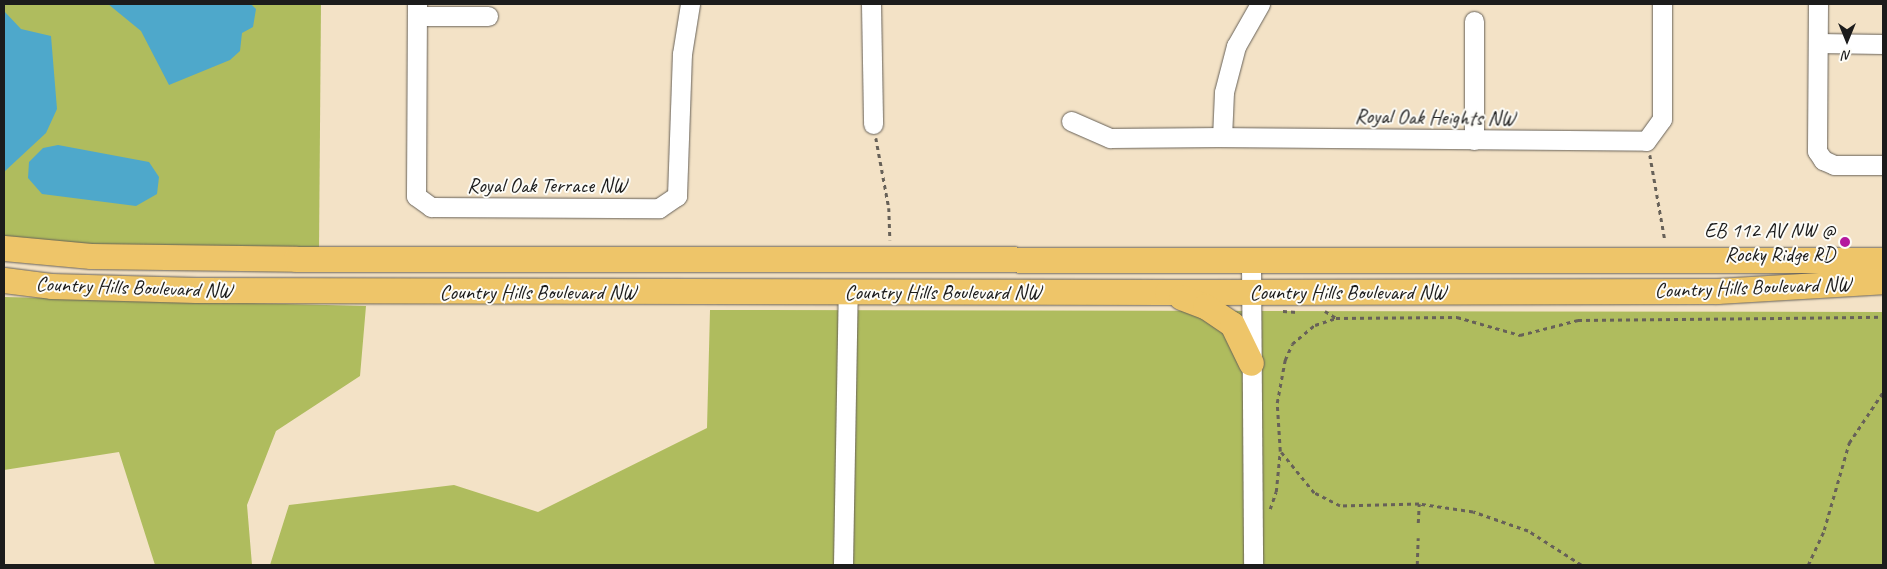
<!DOCTYPE html>
<style>
body{margin:0}
#map{position:relative;width:1887px;height:569px;overflow:hidden;background:#f3e2c6;font-family:Caveat,sans-serif}
div>[style]{position:absolute}
[style*='--x']{left:calc(var(--x)*1px);top:calc(var(--y)*1px);width:calc(var(--w)*1px);rotate:calc(var(--a)*1deg)}
.green>*{inset:0;background:#afbc5e}
.water>*{inset:0;background:#4ea8cb}
.path>*{height:2.5px;margin-top:-1.25px;transform-origin:0;background:repeating-linear-gradient(90deg,#676158 0 4px,transparent 0 8px)}
.roads{filter:drop-shadow(0 0 1px #676158) drop-shadow(0 0 1px #676158)}
.minor>*{height:19px;margin:-9.5px;padding:0 9.5px;transform-origin:9.5px;border-radius:9.5px;background:#fff}
.major>*{height:25px;margin:-12.5px;padding:0 12.5px;transform-origin:12.5px;border-radius:12.5px;background:#eec569}
.dots>*{width:14px;height:14px;translate:-50% -50%;box-sizing:border-box;border:2px solid #fdfcf7;border-radius:50%}
span{translate:-50% -50%;white-space:nowrap;text-align:center;line-height:1.15;-webkit-text-stroke:4px #fdfcf7;paint-order:stroke}
.street-label{font-size:21px;color:#1c1c1c}
.poi-label{font-size:21px;color:#1c1c1c}
.right{translate:-100% -50%;text-align:right}
.frame{position:absolute;inset:0;border:5px solid #1c1c1c;pointer-events:none}
.north{position:absolute;left:1822px;top:15px;width:50px;height:50px;-webkit-text-stroke:4px #fdfcf7;paint-order:stroke;rotate:180deg;font-size:14px;font-weight:700;line-height:20px;text-align:center;color:#1c1c1c}
.north::after{content:'';display:block;margin:auto;width:18px;height:22px;background:#1c1c1c;clip-path:polygon(50% 0,100% 100%,50% 72%,0 100%)}
</style>
<div id="map">
<div class="green">
<i style="clip-path:polygon(4px 4px,321px 4px,319px 249px,146px 248px,4px 238px)"></i>
<i style="clip-path:polygon(4px 297px,366px 306px,360px 376px,276px 431px,247px 505px,252px 565px,155px 565px,119px 452px,4px 470px)"></i>
<i style="clip-path:polygon(710px 310px,1883px 312px,1883px 565px,270px 565px,289px 505px,454px 485px,538px 512px,707px 428px)"></i>
</div>
<div class="water">
<i style="clip-path:polygon(108px 4px,251px 4px,256px 9px,253px 27px,242px 33px,240px 51px,230px 60px,169px 85px,141px 31px)"></i>
<i style="clip-path:polygon(4px 11px,21px 29px,51px 36px,57px 109px,46px 133px,4px 172px)"></i>
<i style="clip-path:polygon(58px 145px,149px 162px,159px 177px,157px 194px,136px 206px,42px 194px,28px 178px,29px 162px,43px 148px)"></i>
</div>
<div class="path">
<i style="--x:876;--y:138;--w:71;--a:79.5"></i>
<i style="--x:889;--y:208;--w:32;--a:88"></i>
<i style="--x:1650;--y:155;--w:86;--a:80"></i>
<i style="--x:1283;--y:311;--w:14;--a:4"></i>
<i style="--x:1325;--y:311;--w:13;--a:32"></i>
<i style="--x:1270;--y:509;--w:18;--a:-71"></i>
<i style="--x:1276;--y:492;--w:41;--a:-84.4"></i>
<i style="--x:1418;--y:523;--w:19;--a:-87"></i>
<i style="--x:1417;--y:565;--w:27;--a:-88"></i>
<i style="--x:1581;--y:565;--w:63;--a:-147.3"></i>
<i style="--x:1528;--y:531;--w:58;--a:-160.9"></i>
<i style="--x:1473;--y:512;--w:55;--a:-171.6"></i>
<i style="--x:1419;--y:504;--w:79;--a:178.5"></i>
<i style="--x:1340;--y:506;--w:29;--a:-153"></i>
<i style="--x:1314;--y:493;--w:54;--a:-129"></i>
<i style="--x:1280;--y:451;--w:48;--a:-93.6"></i>
<i style="--x:1277;--y:403;--w:44;--a:-79.5"></i>
<i style="--x:1285;--y:360;--w:17;--a:-66"></i>
<i style="--x:1292;--y:344;--w:30;--a:-40"></i>
<i style="--x:1315;--y:325;--w:22;--a:-18"></i>
<i style="--x:1336;--y:318;--w:121;--a:-0.5"></i>
<i style="--x:1457;--y:317;--w:66;--a:15.9"></i>
<i style="--x:1520;--y:335;--w:60;--a:-14.5"></i>
<i style="--x:1578;--y:320;--w:305;--a:-0.6"></i>
<i style="--x:1808;--y:565;--w:38;--a:-65"></i>
<i style="--x:1824;--y:530;--w:91;--a:-74"></i>
<i style="--x:1849;--y:443;--w:61;--a:-56.3"></i>
</div>
<div class="roads">
<div class="minor">
<i style="--x:417;--y:4;--w:192;--a:90.3"></i>
<i style="--x:416;--y:196;--w:19;--a:36"></i>
<i style="--x:431;--y:207;--w:228;--a:0.3"></i>
<i style="--x:659;--y:208;--w:22;--a:-34"></i>
<i style="--x:677;--y:196;--w:142;--a:-88"></i>
<i style="--x:682;--y:54;--w:51;--a:-80.9"></i>
<i style="--x:871;--y:4;--w:120;--a:89"></i>
<i style="--x:1260;--y:4;--w:48;--a:119.7"></i>
<i style="--x:1236;--y:46;--w:48;--a:104.6"></i>
<i style="--x:1224;--y:92;--w:45;--a:92.5"></i>
<i style="--x:1222;--y:137;--w:424;--a:0.5"></i>
<i style="--x:1646;--y:141;--w:27;--a:-54"></i>
<i style="--x:1662;--y:119;--w:115;--a:-90"></i>
<i style="--x:1818;--y:4;--w:147;--a:90.4"></i>
<i style="--x:1817;--y:151;--w:11;--a:56"></i>
<i style="--x:1823;--y:160;--w:12;--a:24"></i>
<i style="--x:1834;--y:165;--w:49;--a:0"></i>
<i style="--x:417;--y:16;--w:71;--a:0"></i>
<i style="--x:1818;--y:43;--w:65;--a:0.9"></i>
<i style="--x:1071;--y:121;--w:43;--a:23.6"></i>
<i style="--x:1110;--y:138;--w:112;--a:-0.5"></i>
<i style="--x:1474;--y:140;--w:119;--a:-90"></i>
<i style="--x:1251;--y:261;--w:304;--a:89.6"></i>
<i style="--x:843;--y:565;--w:273;--a:-89"></i>
</div>
<div class="major">
<i style="--x:4;--y:248;--w:87;--a:5.3"></i>
<i style="--x:91;--y:256;--w:205;--a:0.8"></i>
<i style="--x:296;--y:259;--w:1587;--a:0.04"></i>
<i style="--x:4;--y:280;--w:47;--a:7.3"></i>
<i style="--x:51;--y:286;--w:145;--a:1.6"></i>
<i style="--x:196;--y:290;--w:971;--a:0.12"></i>
<i style="--x:1167;--y:292;--w:550;--a:-0.1"></i>
<i style="--x:1717;--y:291;--w:166;--a:-3.4"></i>
<i style="--x:1181;--y:297;--w:26;--a:21"></i>
<i style="--x:1205;--y:306;--w:32;--a:34"></i>
<i style="--x:1232;--y:324;--w:43;--a:64"></i>
</div>
</div>
<div class="dots">
<i style="left:1845px;top:242px;background:#b5179e"></i>
</div>
<div class="street-label">
<span style="left:1435px;top:117px;rotate:1deg">Royal Oak Heights NW</span>
<span style="left:547px;top:185px">Royal Oak Terrace NW</span>
<span style="left:134px;top:287px;rotate:2deg">Country Hills Boulevard NW</span>
<span style="left:1753px;top:287px;rotate:-2deg">Country Hills Boulevard NW</span>
<span style="left:538px;top:292px">Country Hills Boulevard NW</span>
<span style="left:943px;top:292px">Country Hills Boulevard NW</span>
<span style="left:1348px;top:292px">Country Hills Boulevard NW</span>
</div>
<div class="poi-label">
<span class="right" style="left:1835px;top:242px">EB 112 AV NW @<br>Rocky Ridge RD</span>
</div>
<div class="frame"></div>
<div class="north">N</div>
</div>
